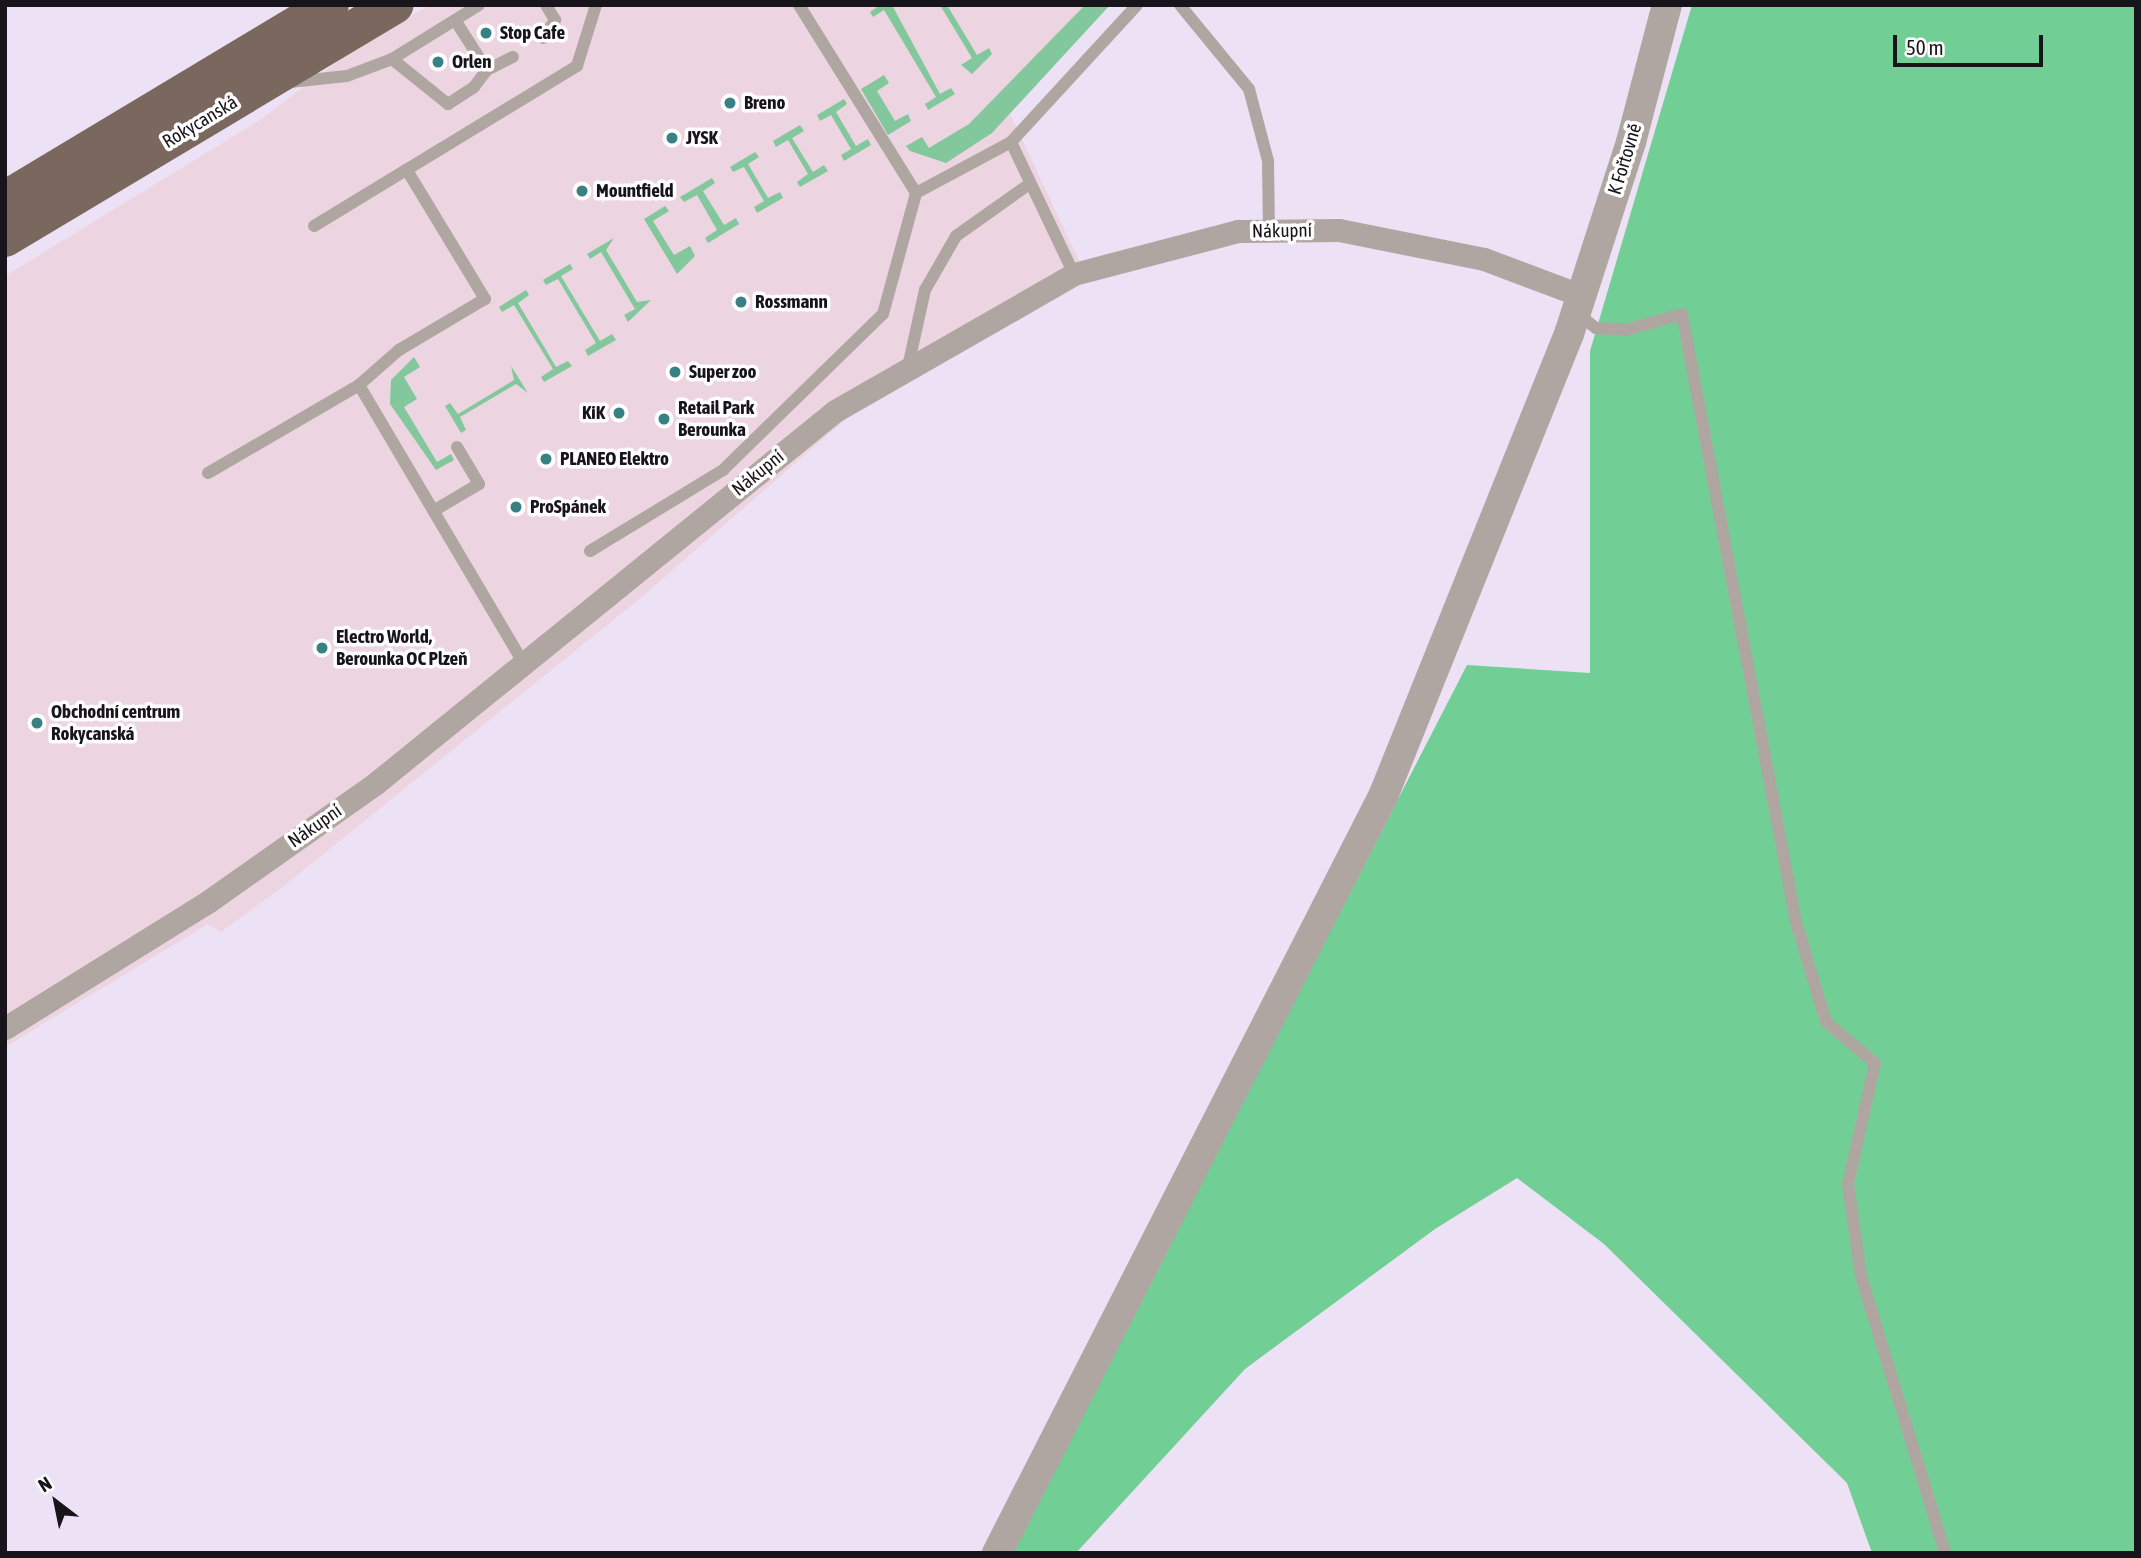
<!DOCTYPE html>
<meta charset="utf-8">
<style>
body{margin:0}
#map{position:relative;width:2141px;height:1558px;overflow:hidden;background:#ece1f5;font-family:"Asap Condensed",sans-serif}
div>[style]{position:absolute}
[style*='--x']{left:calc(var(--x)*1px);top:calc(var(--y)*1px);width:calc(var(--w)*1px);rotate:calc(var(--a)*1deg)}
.commercial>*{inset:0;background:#ecd5e0}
.green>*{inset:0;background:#83c79c}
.forest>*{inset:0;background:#71cf96}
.service>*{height:12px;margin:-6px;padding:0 6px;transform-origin:6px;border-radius:6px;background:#b0a6a1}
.minor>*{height:23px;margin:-11.5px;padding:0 11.5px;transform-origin:11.5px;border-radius:11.5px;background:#b0a6a1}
.tertiary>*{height:30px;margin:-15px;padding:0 15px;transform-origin:15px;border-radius:15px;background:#b0a6a1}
.trunk>*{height:38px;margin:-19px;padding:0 19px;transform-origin:19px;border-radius:19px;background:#7a685f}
.dots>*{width:19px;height:19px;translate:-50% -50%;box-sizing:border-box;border:4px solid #fff;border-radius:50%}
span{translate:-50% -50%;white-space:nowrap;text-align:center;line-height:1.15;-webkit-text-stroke:7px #fff;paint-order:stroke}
.poi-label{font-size:19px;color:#18141b;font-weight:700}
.left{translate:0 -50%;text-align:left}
.right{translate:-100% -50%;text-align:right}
.street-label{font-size:19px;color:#18141b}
.frame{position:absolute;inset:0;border:7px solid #18141b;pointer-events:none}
.north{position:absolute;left:21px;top:1467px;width:70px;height:70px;-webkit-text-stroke:5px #fff;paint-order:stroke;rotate:328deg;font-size:19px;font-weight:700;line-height:28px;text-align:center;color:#18141b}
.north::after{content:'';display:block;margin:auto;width:24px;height:32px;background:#18141b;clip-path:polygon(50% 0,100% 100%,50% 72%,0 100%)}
.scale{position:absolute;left:1893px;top:35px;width:150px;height:32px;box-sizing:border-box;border:4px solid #18141b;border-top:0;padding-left:9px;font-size:21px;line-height:24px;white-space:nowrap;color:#18141b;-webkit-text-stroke:5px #fff;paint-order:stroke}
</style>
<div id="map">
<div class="commercial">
<i style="clip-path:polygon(430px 5px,1101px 5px,1006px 105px,1088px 280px,877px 392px,637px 601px,285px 885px,221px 932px,208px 924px,5px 1047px,5px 276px,260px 120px,350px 52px)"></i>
</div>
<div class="green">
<i style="clip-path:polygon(880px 5px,892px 5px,940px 94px,951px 88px,955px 94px,928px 110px,925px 104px,936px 97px,884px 10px,873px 17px,870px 12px)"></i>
<i style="clip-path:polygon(940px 5px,947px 5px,977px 55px,989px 48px,992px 54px,972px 74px,961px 65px,972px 58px)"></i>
<i style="clip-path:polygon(1085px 5px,1110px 5px,992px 133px,946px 163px,910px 151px,906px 146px,922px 137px,929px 148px,969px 124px)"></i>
<i style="clip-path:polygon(884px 75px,889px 83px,877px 91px,895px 121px,908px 114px,911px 121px,888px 135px,861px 89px)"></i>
<i style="clip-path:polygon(844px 99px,847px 104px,836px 112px,856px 146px,868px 139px,871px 145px,844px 161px,841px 155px,851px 149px,831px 115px,820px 121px,817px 115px)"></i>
<i style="clip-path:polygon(800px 125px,804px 131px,792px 138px,813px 172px,824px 165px,828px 171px,800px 187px,797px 182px,808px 174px,788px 140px,776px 147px,773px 141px)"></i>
<i style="clip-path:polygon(755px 152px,759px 157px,748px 164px,768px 198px,780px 192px,783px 198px,757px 213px,754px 207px,764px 201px,744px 167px,733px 172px,730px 167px)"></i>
<i style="clip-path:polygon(712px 178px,715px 183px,703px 191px,724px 225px,736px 218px,739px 224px,708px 243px,705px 238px,717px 230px,697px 195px,684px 202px,680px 197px)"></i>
<i style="clip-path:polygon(665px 206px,669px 211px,653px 221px,674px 255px,690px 246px,695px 256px,677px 274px,644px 219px)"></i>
<i style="clip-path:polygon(614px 238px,606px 250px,637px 302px,651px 300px,628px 322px,624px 315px,635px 309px,601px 252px,590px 259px,587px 254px)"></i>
<i style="clip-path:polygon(570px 264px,573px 269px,561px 276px,600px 341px,612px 334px,616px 340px,588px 356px,585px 350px,596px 343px,558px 279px,546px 285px,543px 280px)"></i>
<i style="clip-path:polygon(526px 290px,529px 295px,518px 303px,556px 367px,568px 361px,572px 366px,544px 382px,541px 377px,553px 369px,514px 305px,502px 312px,499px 307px)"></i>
<i style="clip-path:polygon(414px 357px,420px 367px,404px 377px,417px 399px,404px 407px,437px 462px,451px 454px,454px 460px,436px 470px,390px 404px,391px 380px)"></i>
<i style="clip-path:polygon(511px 366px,528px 393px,516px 384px,460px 417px,466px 430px,461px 433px,445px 406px,450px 403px,458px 414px,514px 380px)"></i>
</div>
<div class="forest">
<i style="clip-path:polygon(1692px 5px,2136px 5px,2136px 1553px,1872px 1553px,1847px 1483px,1604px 1244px,1517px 1178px,1435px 1229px,1245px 1369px,1076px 1553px,1010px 1553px,1467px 665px,1590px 673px,1590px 351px)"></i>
</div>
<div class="service">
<i style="--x:799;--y:5;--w:221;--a:58.1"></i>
<i style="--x:916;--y:193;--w:108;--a:-28.2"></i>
<i style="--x:1011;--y:142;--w:186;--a:-47.4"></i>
<i style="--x:1180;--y:5;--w:109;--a:50.6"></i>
<i style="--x:1249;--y:89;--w:74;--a:75.2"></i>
<i style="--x:1268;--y:161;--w:69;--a:89.2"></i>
<i style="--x:543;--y:38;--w:22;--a:-56"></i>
<i style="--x:555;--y:20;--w:17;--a:-121"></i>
<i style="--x:392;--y:59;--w:72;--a:38.8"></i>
<i style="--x:448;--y:104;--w:31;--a:-33"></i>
<i style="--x:474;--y:87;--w:21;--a:-53"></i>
<i style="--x:487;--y:70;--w:59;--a:-122.6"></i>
<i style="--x:487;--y:70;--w:29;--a:-27"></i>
<i style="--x:290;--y:82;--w:57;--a:-6"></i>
<i style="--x:347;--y:76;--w:48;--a:-20.7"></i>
<i style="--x:392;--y:59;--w:102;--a:-31.8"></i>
<i style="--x:1011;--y:142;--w:146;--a:64.5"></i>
<i style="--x:314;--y:226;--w:308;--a:-31.3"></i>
<i style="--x:577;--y:66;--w:64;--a:-72.7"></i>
<i style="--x:1576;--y:312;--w:26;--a:39"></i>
<i style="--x:1596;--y:328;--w:30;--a:4"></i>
<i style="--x:1626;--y:330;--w:58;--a:-15.9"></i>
<i style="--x:1682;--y:314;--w:619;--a:79.38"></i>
<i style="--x:1796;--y:922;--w:104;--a:73.3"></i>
<i style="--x:1826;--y:1022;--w:64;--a:39.9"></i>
<i style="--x:1875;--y:1063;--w:124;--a:102.6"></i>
<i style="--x:1848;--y:1184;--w:93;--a:82"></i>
<i style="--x:1861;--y:1276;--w:289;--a:73.1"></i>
<i style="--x:908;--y:367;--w:79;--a:-77.6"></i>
<i style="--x:925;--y:290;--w:62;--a:-60.1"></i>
<i style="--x:956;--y:236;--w:88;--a:-35.3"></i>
<i style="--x:359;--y:385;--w:53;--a:-41.2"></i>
<i style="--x:399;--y:350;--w:100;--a:-30.7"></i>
<i style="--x:485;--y:299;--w:151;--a:-121.2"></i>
<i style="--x:208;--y:473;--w:175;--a:-30.2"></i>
<i style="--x:359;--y:385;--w:322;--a:59.4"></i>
<i style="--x:435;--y:510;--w:51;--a:-30.6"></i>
<i style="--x:479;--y:484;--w:43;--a:-120.7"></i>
<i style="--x:590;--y:551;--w:156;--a:-31.3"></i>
<i style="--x:723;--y:470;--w:223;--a:-44.3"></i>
<i style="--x:883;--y:314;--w:125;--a:-74.7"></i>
</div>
<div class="minor">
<i style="--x:5;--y:1028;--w:240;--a:-31.9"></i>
<i style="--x:209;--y:901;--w:204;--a:-35.2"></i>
<i style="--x:376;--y:783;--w:591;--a:-39.02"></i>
<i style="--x:835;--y:411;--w:275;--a:-29.8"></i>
<i style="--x:1074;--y:274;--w:170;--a:-14.7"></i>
<i style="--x:1238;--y:231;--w:101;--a:-0.6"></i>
<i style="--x:1339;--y:230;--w:148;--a:11.3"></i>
<i style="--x:1484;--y:259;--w:103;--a:20.6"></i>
</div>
<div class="tertiary">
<i style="--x:997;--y:1553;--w:852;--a:-62.98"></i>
<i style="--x:1384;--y:794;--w:496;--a:-68.1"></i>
<i style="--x:1569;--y:334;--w:202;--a:-72.1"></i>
<i style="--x:1631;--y:142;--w:142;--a:-75.3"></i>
</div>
<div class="trunk">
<i style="--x:5;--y:200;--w:379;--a:-31"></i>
<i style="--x:5;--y:238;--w:454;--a:-30.9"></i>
</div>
<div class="dots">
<i style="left:486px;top:33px;background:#388182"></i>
<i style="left:438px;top:62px;background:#388182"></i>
<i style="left:730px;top:103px;background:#388182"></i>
<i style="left:672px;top:138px;background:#388182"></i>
<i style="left:582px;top:191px;background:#388182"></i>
<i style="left:741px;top:302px;background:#388182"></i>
<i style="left:675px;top:372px;background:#388182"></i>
<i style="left:619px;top:413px;background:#388182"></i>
<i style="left:664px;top:419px;background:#388182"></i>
<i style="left:546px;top:459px;background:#388182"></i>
<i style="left:516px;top:507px;background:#388182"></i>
<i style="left:322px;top:648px;background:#388182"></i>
<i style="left:37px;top:723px;background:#388182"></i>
</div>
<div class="poi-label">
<span class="left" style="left:500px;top:33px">Stop Cafe</span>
<span class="left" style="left:452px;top:62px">Orlen</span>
<span class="left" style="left:744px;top:103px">Breno</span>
<span class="left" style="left:686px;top:138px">JYSK</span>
<span class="left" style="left:596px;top:191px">Mountfield</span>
<span class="left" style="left:755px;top:302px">Rossmann</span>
<span class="left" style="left:689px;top:372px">Super zoo</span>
<span class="left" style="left:678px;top:419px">Retail Park<br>Berounka</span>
<span class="right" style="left:605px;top:413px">KiK</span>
<span class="left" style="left:560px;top:459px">PLANEO Elektro</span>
<span class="left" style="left:530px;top:507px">ProSpánek</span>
<span class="left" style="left:336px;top:648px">Electro World,<br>Berounka OC Plzeň</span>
<span class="left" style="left:51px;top:723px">Obchodní centrum<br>Rokycanská</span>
</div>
<div class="street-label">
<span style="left:200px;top:122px;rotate:-31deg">Rokycanská</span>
<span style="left:1625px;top:159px;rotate:-73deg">K Fořtovně</span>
<span style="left:1282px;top:231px;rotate:-1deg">Nákupní</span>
<span style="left:758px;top:473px;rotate:-39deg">Nákupní</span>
<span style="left:315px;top:826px;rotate:-35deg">Nákupní</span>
</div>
<div class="frame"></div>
<div class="north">N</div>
<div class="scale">50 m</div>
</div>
